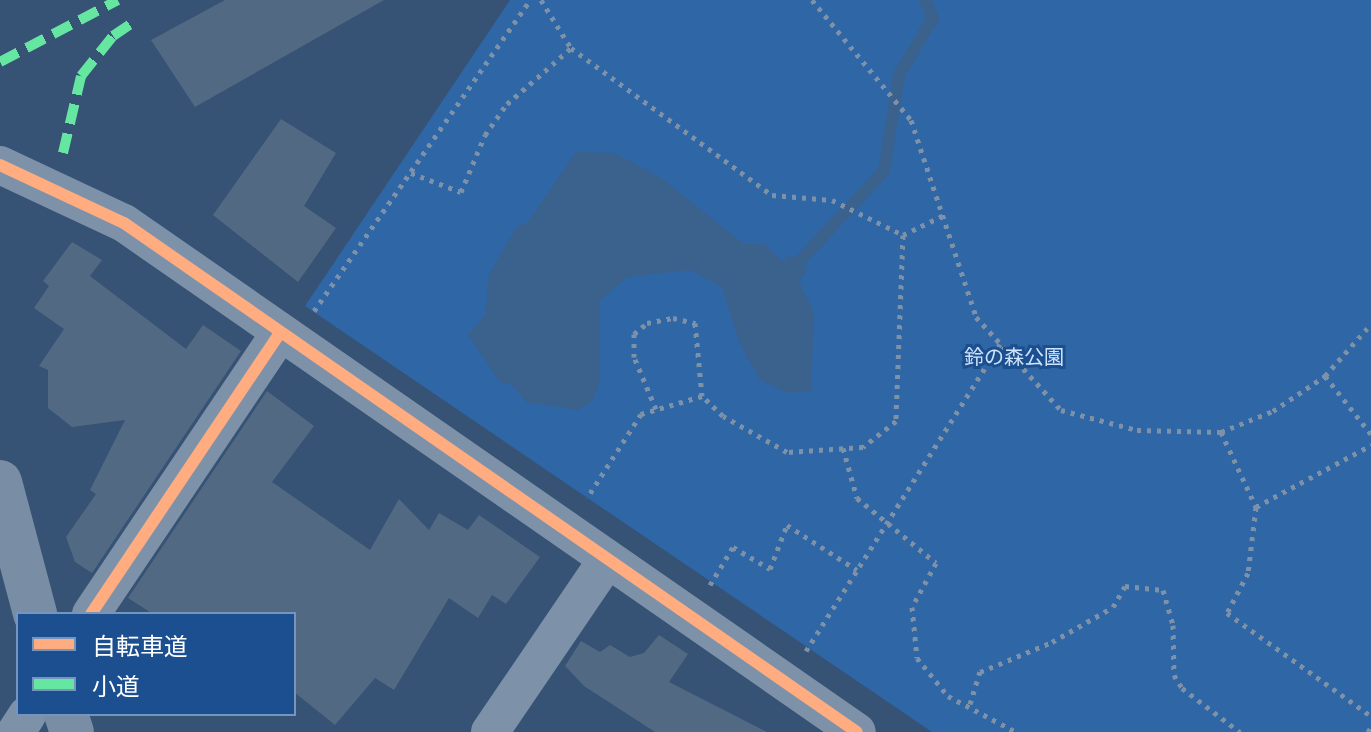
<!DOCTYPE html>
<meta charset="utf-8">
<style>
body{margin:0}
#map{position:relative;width:1371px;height:732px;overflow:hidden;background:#365274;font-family:"Fira Sans","Noto Sans JP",sans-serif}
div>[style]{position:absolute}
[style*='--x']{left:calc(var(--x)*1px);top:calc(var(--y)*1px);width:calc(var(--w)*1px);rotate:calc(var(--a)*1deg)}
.green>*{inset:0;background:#2f66a5}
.water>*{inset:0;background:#3b618d}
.stream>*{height:12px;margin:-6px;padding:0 6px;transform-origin:6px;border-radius:6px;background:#3b618d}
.building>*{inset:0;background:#526984}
.path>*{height:5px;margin-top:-2.5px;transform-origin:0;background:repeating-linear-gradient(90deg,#7d92a8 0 4px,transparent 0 10px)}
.street>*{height:38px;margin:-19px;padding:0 19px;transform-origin:19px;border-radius:19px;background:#7d92a8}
.secondary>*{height:44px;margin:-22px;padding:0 22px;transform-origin:22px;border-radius:22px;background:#798da4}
.quiet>*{height:10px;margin-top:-5px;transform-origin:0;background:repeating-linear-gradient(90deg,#66e7a1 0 20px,transparent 0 30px)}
.cycleway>*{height:12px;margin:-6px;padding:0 6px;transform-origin:6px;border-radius:6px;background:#ffac80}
span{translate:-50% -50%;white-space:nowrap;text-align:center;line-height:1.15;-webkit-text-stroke:6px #1b4f8f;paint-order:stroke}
.park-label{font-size:20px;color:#cfe3fa}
.legend{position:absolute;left:16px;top:612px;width:280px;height:104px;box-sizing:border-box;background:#1b4f8f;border:2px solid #7695bc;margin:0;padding:10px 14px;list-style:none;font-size:24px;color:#fff}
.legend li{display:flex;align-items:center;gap:16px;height:40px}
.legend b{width:40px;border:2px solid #7695bc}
</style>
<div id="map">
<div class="green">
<i style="clip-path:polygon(510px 0,1371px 0,1371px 732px,932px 732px,305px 306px)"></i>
</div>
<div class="water">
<i style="clip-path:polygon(576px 152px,615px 153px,664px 180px,744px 244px,764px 244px,783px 262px,790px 254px,795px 266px,808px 268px,799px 282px,814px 311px,811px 391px,789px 393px,760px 380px,740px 344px,722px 287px,690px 270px,627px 277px,600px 301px,600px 381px,592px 401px,578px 410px,526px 402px,511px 384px,500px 382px,468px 335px,485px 315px,489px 275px,516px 227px,527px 223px)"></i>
</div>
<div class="stream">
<i style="--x:795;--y:266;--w:130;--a:-46.9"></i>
<i style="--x:884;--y:171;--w:97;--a:-81.1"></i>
<i style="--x:899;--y:75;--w:66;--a:-59.2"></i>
<i style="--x:933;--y:18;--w:20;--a:-114"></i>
</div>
<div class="building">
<i style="clip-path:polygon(225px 0,384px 0,195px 107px,151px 40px)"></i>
<i style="clip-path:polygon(281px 119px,336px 153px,304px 206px,336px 228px,298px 282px,213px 215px)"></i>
<i style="clip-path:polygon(72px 242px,102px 260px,90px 276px,186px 349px,203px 325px,241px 351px,92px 573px,75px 562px,66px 537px,96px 494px,90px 490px,125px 420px,72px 427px,48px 408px,48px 370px,39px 366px,64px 329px,34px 308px,49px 286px,43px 281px)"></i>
<i style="clip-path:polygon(267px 391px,314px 426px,272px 482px,370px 550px,399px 499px,429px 530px,439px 513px,468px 530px,479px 515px,540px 557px,506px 604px,492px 595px,478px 618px,449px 598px,394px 690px,375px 678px,335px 725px,294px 692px,294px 614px,153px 614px,128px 598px)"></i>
<i style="clip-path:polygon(659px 635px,688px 654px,669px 682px,767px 732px,655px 732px,584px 686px,565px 666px,581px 641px,600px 652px,610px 645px,630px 657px,644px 653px)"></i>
</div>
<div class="path">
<i style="--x:541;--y:0;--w:57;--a:58"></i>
<i style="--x:571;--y:48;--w:249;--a:36.2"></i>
<i style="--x:772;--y:195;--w:60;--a:4.8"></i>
<i style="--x:832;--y:200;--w:79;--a:26.2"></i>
<i style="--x:903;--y:235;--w:186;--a:92.2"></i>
<i style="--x:896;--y:421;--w:42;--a:141.8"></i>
<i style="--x:863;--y:447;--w:76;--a:176.2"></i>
<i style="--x:787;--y:452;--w:73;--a:-150.6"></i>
<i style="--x:723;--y:416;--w:29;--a:-136"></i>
<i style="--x:702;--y:396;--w:64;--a:163.6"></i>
<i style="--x:641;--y:414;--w:100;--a:122.7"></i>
<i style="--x:812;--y:0;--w:156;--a:50.5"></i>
<i style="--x:911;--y:120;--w:207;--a:71.7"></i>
<i style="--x:976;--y:317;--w:126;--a:47.6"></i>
<i style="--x:1061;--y:410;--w:79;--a:14.7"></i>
<i style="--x:1137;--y:430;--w:84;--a:1.4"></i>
<i style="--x:1221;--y:432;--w:56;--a:-22"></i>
<i style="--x:1273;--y:411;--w:63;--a:-33.9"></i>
<i style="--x:1325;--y:376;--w:69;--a:-48.5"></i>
<i style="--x:411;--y:173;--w:53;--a:20.8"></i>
<i style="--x:461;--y:192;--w:62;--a:-67.2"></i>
<i style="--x:485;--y:135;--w:38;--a:-55"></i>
<i style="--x:507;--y:104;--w:85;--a:-41.2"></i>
<i style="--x:903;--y:235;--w:48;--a:-26"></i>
<i style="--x:314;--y:311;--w:379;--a:-55.2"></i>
<i style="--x:1325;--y:376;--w:74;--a:51.6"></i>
<i style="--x:656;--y:409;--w:56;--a:-112.9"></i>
<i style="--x:634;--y:357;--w:23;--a:-90"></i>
<i style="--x:634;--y:334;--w:17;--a:-40"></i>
<i style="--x:647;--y:323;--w:26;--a:-11"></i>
<i style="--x:673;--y:318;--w:23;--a:13"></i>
<i style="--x:695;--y:323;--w:73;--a:84.5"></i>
<i style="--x:1221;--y:432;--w:83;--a:65"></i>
<i style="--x:1256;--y:507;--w:66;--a:96.9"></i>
<i style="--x:1248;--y:573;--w:45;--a:117.7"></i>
<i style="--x:1227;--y:613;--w:177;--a:35.6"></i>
<i style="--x:843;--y:448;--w:52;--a:74.4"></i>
<i style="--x:857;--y:498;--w:102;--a:39.4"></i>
<i style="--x:936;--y:563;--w:50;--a:118.6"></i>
<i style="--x:912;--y:607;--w:51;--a:84.4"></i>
<i style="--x:917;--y:658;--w:49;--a:50.8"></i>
<i style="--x:948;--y:696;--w:77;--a:27.9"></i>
<i style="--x:1256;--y:507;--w:131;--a:-28.3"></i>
<i style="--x:710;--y:585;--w:44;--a:-58.8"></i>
<i style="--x:733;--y:547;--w:43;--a:30.7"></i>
<i style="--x:770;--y:569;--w:47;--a:-68.9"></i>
<i style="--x:787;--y:525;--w:83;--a:32.7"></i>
<i style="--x:806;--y:651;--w:363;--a:-57.7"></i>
<i style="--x:970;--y:704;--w:34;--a:-73"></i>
<i style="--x:980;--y:672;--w:78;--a:-22.6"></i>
<i style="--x:1052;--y:642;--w:70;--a:-29.8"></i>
<i style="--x:1113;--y:607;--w:24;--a:-60"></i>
<i style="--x:1125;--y:586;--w:38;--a:6"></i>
<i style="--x:1163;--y:590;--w:36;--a:74"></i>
<i style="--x:1173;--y:625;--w:50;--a:88.9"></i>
<i style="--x:1174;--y:675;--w:15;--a:58"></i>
<i style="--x:1182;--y:688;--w:73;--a:37.2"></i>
<i style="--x:1368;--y:732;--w:6;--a:-59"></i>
</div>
<div class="street">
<i style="--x:0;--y:165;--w:137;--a:25.1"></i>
<i style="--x:124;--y:223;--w:892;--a:34.78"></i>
<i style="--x:91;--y:614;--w:337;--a:-56.1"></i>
<i style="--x:16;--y:732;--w:20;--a:-57"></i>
<i style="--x:490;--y:732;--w:208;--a:-55.8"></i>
</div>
<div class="secondary">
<i style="--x:0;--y:482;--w:137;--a:75.1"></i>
<i style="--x:66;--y:714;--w:19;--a:72"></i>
</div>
<div class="quiet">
<i style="--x:0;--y:62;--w:133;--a:-27.7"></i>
<i style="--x:63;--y:153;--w:79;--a:-76.8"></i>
<i style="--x:81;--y:76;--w:51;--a:-51.3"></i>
<i style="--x:113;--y:36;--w:22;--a:-34"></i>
</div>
<div class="cycleway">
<i style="--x:0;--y:165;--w:137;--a:25.1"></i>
<i style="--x:124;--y:223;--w:892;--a:34.78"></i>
<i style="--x:91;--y:614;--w:337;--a:-56.1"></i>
</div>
<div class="park-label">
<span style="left:1014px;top:357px">鈴の森公園</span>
</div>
<ul class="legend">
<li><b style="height:10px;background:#ffac80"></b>自転車道</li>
<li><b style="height:10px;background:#66e7a1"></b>小道</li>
</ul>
</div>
